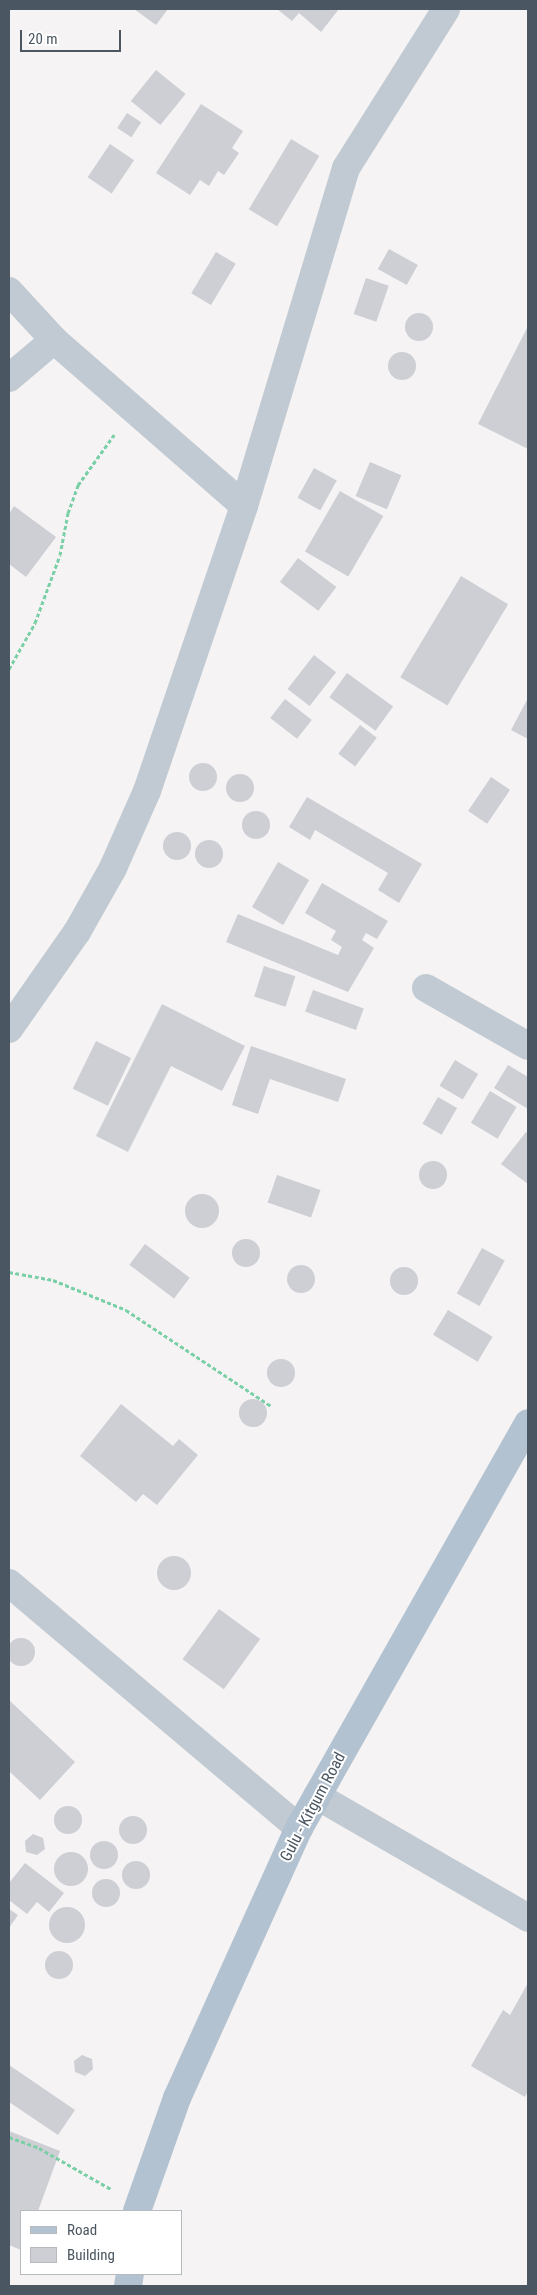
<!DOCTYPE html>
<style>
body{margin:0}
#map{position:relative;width:537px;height:2295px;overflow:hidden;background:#f5f3f3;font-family:"Roboto Condensed",sans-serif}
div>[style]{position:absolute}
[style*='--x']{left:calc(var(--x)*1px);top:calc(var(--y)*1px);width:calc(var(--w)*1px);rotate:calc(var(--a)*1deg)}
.building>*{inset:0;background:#cdcfd5;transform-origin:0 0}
.round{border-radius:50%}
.path>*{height:3px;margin-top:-1.5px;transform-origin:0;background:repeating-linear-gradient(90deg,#7ad0a6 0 4px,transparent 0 6.5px)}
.minor>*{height:28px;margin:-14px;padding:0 14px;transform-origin:14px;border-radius:14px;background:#c1cad2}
.primary>*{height:28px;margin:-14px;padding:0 14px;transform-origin:14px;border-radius:14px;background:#b3c2d1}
span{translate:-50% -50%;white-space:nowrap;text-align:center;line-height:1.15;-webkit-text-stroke:4px #fff;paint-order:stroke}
.street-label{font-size:16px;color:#4a5661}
.frame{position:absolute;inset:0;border:10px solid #4a5661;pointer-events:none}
.legend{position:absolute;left:20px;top:2210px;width:162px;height:65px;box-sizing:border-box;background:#fff;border:1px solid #b7bbc0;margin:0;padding:6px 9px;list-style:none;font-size:15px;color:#4a5661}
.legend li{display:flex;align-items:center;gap:10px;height:25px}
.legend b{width:25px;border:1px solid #b7bbc0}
.scale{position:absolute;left:20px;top:30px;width:101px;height:22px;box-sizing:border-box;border:2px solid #4a5661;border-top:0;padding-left:6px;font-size:15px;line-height:18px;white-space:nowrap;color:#4a5661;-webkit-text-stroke:4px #fff;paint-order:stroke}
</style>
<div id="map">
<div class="building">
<i style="clip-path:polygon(134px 9px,168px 9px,156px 25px)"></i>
<i style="clip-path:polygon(277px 9px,339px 9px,321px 32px,299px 13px,292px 21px)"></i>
<i style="left:156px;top:70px;width:38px;height:40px;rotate:39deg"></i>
<i style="clip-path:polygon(201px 104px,243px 131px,232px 148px,239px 153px,224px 175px,218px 171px,209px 186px,200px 180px,190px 195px,156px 173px)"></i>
<i style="left:127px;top:113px;width:17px;height:18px;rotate:33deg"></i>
<i style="left:291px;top:139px;width:33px;height:82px;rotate:31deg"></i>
<i style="left:110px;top:144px;width:29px;height:40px;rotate:34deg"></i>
<i style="left:389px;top:249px;width:33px;height:23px;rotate:29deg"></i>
<i style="left:216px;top:252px;width:23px;height:48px;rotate:31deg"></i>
<i style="left:366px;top:278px;width:24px;height:38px;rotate:19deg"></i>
<i class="round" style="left:405px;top:313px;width:28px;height:28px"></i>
<i style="clip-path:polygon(528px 326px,528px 449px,478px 424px)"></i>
<i class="round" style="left:388px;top:352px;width:28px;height:28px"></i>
<i style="left:370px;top:462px;width:34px;height:37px;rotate:23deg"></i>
<i style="left:314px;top:468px;width:26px;height:34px;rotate:29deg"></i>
<i style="left:340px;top:491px;width:50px;height:70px;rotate:30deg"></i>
<i style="clip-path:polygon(14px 506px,56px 537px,26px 577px,9px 564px,9px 514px)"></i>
<i style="left:298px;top:558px;width:48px;height:30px;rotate:37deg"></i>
<i style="left:461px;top:576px;width:55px;height:118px;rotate:31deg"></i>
<i style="left:314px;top:655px;width:28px;height:43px;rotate:38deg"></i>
<i style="left:347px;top:673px;width:57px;height:30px;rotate:36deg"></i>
<i style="clip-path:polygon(528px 698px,528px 739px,511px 730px)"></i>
<i style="left:285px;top:699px;width:34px;height:24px;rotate:38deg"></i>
<i style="left:360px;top:725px;width:21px;height:36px;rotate:37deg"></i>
<i class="round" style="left:189px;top:763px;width:28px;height:28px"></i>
<i class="round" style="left:226px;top:774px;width:28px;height:28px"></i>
<i style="left:491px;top:777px;width:23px;height:41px;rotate:34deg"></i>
<i style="clip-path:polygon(307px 797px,422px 864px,399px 903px,378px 890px,388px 873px,315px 830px,310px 840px,289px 827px)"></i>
<i class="round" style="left:242px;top:811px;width:28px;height:28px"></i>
<i class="round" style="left:163px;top:832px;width:28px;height:28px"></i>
<i class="round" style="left:195px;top:840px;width:28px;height:28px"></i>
<i style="left:278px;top:862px;width:36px;height:52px;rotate:30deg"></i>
<i style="clip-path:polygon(322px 883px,388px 921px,377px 939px,366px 933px,362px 940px,374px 948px,348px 992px,226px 942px,238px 914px,338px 955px,342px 947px,331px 940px,336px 931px,305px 913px)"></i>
<i style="left:264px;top:966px;width:33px;height:32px;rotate:18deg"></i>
<i style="left:313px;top:990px;width:54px;height:23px;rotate:20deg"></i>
<i style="clip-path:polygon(162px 1004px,245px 1046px,222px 1091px,171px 1066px,128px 1152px,96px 1136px)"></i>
<i style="left:96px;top:1041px;width:39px;height:53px;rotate:26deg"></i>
<i style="clip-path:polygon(251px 1046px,346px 1079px,338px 1102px,270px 1079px,258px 1114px,232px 1105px)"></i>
<i style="left:455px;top:1060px;width:27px;height:30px;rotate:31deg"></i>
<i style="clip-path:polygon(508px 1065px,528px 1077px,528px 1109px,494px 1088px)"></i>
<i style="left:490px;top:1091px;width:31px;height:37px;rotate:31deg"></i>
<i style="left:438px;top:1097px;width:22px;height:31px;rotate:30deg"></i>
<i style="clip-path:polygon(526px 1132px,528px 1134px,528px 1184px,501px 1164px)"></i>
<i class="round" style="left:419px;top:1161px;width:28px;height:28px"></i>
<i style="left:277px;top:1175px;width:46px;height:29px;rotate:19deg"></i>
<i class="round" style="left:185px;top:1194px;width:34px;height:34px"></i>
<i class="round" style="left:232px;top:1239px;width:28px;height:28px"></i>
<i style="left:145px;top:1244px;width:56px;height:26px;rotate:37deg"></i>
<i style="left:482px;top:1248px;width:26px;height:52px;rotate:29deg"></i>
<i class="round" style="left:287px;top:1265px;width:28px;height:28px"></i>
<i class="round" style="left:390px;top:1267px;width:28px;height:28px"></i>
<i style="left:448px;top:1310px;width:52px;height:29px;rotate:31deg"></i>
<i class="round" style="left:267px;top:1359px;width:28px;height:28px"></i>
<i class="round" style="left:239px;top:1399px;width:28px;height:28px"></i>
<i style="clip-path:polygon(121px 1404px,173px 1446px,179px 1439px,198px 1455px,157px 1505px,143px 1494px,136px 1502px,80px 1456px)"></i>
<i class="round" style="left:157px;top:1556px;width:34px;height:34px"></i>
<i style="left:219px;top:1609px;width:51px;height:62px;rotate:36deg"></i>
<i class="round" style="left:7px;top:1638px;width:28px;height:28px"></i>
<i style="clip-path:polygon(9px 1700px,75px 1762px,40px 1800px,9px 1771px)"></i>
<i class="round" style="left:54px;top:1806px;width:28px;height:28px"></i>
<i class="round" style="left:119px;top:1816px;width:28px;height:28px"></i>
<i style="clip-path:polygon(33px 1834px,43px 1838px,45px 1849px,37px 1855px,26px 1852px,25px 1841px)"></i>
<i class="round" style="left:90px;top:1841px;width:28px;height:28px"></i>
<i class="round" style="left:54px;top:1852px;width:34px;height:34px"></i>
<i class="round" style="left:122px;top:1861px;width:28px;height:28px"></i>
<i style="clip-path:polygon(25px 1863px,64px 1893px,49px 1912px,37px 1902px,27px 1914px,9px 1900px,9px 1883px)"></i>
<i class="round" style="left:92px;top:1879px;width:28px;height:28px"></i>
<i class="round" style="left:49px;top:1907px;width:36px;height:36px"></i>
<i style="clip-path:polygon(9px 1909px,18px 1915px,9px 1928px)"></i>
<i class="round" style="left:45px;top:1951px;width:28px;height:28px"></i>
<i style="clip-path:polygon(528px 1983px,528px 2091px,525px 2097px,471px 2066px,503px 2010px,510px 2015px)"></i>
<i style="clip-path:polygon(82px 2055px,92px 2059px,93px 2069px,85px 2076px,75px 2072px,74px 2061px)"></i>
<i style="clip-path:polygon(9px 2065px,75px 2110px,58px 2135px,9px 2102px)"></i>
<i style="clip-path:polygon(9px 2131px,60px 2151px,38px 2211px,21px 2211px,21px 2250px,9px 2245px)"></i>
</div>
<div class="path">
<i style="--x:9;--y:669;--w:53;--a:-60.5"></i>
<i style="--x:35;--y:623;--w:72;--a:-69.8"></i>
<i style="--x:60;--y:555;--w:43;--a:-79.2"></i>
<i style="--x:68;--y:513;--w:30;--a:-70"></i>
<i style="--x:78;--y:485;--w:62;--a:-54.2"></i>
<i style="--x:9;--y:1272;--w:45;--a:10.3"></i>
<i style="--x:53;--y:1280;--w:79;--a:22.3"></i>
<i style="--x:126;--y:1310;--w:174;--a:33.5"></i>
<i style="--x:9;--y:2137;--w:32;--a:20"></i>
<i style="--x:39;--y:2148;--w:83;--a:29.7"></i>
</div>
<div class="minor">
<i style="--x:9;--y:291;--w:67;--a:47.4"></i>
<i style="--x:54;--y:340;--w:252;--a:41.1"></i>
<i style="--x:9;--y:378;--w:59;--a:-40.2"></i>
<i style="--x:426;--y:988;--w:117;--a:29.6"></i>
<i style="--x:9;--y:1029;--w:118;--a:-55"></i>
<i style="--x:77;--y:932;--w:73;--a:-60.6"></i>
<i style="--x:113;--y:868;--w:84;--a:-66.2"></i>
<i style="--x:147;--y:791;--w:301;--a:-71.2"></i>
<i style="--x:244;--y:506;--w:353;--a:-73.2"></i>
<i style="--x:346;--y:168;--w:188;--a:-57.8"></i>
<i style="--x:9;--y:1583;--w:380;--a:40.2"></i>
<i style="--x:317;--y:1796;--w:244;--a:30"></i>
</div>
<div class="primary">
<i style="--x:137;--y:2211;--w:120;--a:-70.5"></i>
<i style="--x:177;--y:2098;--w:296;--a:-65.7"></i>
<i style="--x:299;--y:1828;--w:465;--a:-60.5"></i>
<i style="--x:128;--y:2286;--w:12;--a:-81"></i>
</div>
<div class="street-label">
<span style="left:313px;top:1807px;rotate:-62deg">Gulu - Kitgum Road</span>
</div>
<div class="frame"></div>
<ul class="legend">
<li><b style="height:6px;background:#b3c2d1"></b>Road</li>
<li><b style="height:14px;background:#cdcfd5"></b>Building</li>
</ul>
<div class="scale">20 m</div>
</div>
